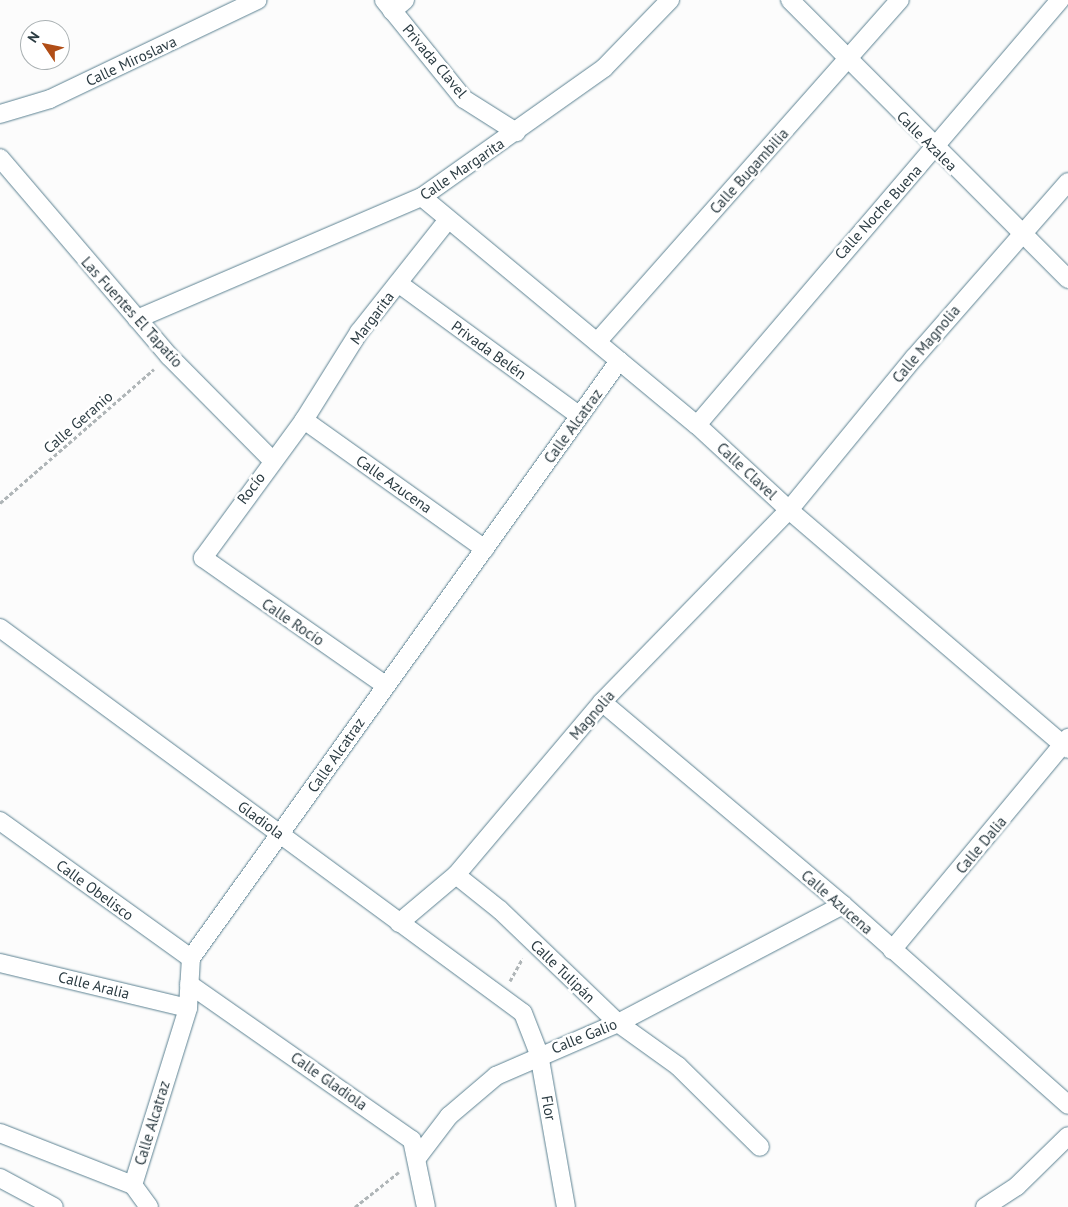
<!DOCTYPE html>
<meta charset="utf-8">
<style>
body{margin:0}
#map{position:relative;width:1068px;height:1207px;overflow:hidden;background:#fcfcfc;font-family:"PT Sans",sans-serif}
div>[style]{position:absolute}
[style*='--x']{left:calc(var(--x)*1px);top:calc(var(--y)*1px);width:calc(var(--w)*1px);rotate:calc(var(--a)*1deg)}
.path>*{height:3px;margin-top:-1.5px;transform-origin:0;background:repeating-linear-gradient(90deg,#afb5b7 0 4px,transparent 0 6.5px)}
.roads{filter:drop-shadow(0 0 1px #5c8292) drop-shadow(0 0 1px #5c8292)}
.street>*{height:18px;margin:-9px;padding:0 9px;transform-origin:9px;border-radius:9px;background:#fff}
span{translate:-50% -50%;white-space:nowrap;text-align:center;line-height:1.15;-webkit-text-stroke:5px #fff;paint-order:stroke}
.street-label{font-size:15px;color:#2b3b42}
.north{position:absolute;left:20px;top:20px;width:50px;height:50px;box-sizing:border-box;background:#fff;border:1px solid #aab1b3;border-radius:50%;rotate:304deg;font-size:14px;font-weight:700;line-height:20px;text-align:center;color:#2b3b42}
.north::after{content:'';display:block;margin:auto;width:18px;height:22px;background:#b14e17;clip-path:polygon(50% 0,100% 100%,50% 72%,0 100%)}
</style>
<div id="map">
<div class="path">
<i style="--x:0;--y:503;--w:204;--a:-41"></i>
<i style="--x:510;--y:981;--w:26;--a:-61"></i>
<i style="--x:355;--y:1207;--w:56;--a:-38.5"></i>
</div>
<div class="roads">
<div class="street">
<i style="--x:384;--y:0;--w:127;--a:51.1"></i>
<i style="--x:464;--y:99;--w:62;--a:32.4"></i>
<i style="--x:790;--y:0;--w:394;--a:45.1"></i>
<i style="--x:392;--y:11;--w:17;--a:-40"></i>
<i style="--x:0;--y:114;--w:52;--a:-16.7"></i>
<i style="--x:50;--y:99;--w:230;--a:-25.5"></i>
<i style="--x:0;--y:158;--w:260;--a:49.5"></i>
<i style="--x:169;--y:356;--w:146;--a:45.3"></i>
<i style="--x:422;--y:197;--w:357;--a:39.7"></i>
<i style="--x:697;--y:425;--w:125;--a:42.7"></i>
<i style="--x:789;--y:510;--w:367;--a:40.6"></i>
<i style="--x:398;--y:283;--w:225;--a:36.2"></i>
<i style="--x:137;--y:319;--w:310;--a:-23.2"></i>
<i style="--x:422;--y:197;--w:223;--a:-35.3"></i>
<i style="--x:604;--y:68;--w:95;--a:-45.9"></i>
<i style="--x:597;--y:342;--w:457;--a:-48.5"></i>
<i style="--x:304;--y:420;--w:222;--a:35.5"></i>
<i style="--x:697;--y:425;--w:559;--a:-49.5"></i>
<i style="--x:0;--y:628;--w:649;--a:36.36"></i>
<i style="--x:523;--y:1013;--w:44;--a:68.7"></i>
<i style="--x:539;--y:1054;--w:155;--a:80"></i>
<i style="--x:385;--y:685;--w:222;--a:-145.1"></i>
<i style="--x:203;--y:558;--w:171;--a:-53.8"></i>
<i style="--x:304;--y:420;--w:104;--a:-58"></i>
<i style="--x:359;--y:332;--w:142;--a:-51.6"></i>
<i style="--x:602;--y:702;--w:315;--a:40.1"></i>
<i style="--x:843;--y:905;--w:301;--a:41.6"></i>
<i style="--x:0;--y:821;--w:235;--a:35.7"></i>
<i style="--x:456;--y:875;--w:56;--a:38.5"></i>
<i style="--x:500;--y:910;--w:163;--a:43.8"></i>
<i style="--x:618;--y:1023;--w:74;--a:35.6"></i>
<i style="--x:678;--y:1066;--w:115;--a:44.6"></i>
<i style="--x:399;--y:923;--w:75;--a:-40.1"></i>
<i style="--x:456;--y:875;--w:226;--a:-49.8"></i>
<i style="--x:602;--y:702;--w:268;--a:-45.8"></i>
<i style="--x:789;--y:510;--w:197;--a:-50.6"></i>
<i style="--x:914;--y:358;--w:234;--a:-48.8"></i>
<i style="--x:892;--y:950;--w:276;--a:-50.3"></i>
<i style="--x:0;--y:963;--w:193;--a:13.5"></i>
<i style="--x:189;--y:984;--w:272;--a:35"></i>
<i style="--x:412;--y:1140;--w:68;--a:78.2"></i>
<i style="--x:0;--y:1133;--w:143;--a:21.4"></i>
<i style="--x:133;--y:1185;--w:27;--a:54"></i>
<i style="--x:417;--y:1158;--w:53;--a:-52.7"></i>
<i style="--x:449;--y:1116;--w:62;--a:-40.4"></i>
<i style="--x:496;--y:1076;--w:133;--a:-23.5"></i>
<i style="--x:618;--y:1023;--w:254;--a:-27.7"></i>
<i style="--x:0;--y:1178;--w:61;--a:28.2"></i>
<i style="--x:133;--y:1185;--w:185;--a:-72.7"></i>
<i style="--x:188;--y:1008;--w:50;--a:-86.6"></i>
<i style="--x:191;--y:958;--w:735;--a:-54.36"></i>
<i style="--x:985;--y:1207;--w:38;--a:-33"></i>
<i style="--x:1017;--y:1186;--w:71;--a:-44.4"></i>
</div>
</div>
<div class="street-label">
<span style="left:131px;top:61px;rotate:-25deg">Calle Miroslava</span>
<span style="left:435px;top:61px;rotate:50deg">Privada Clavel</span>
<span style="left:927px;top:141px;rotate:45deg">Calle Azalea</span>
<span style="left:462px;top:169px;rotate:-34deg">Calle Margarita</span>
<span style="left:749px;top:171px;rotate:-48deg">Calle Bugambilia</span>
<span style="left:878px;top:212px;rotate:-48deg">Calle Noche Buena</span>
<span style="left:132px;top:312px;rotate:48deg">Las Fuentes El Tapatío</span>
<span style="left:372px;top:318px;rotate:-53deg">Margarita</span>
<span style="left:926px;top:344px;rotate:-50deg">Calle Magnolia</span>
<span style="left:489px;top:350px;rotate:36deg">Privada Belén</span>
<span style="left:78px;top:422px;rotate:-41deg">Calle Geranio</span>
<span style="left:573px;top:426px;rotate:-54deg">Calle Alcatraz</span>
<span style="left:747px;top:471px;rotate:43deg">Calle Clavel</span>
<span style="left:394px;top:484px;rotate:35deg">Calle Azucena</span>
<span style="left:251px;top:488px;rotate:-53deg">Rocío</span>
<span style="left:293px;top:622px;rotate:34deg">Calle Rocío</span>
<span style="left:592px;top:715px;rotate:-49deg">Magnolia</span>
<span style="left:336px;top:755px;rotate:-55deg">Calle Alcatraz</span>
<span style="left:261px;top:820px;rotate:36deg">Gladiola</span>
<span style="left:981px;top:845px;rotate:-50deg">Calle Dalia</span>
<span style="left:95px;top:890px;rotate:36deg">Calle Obelisco</span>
<span style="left:837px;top:902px;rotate:41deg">Calle Azucena</span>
<span style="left:563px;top:971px;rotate:44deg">Calle Tulipán</span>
<span style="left:94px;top:985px;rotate:14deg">Calle Aralia</span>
<span style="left:584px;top:1036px;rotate:-22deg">Calle Galio</span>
<span style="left:329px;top:1081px;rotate:35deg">Calle Gladiola</span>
<span style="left:549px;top:1108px;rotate:80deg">Flor</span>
<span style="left:152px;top:1123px;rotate:-73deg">Calle Alcatraz</span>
</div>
<div class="north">N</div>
</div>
